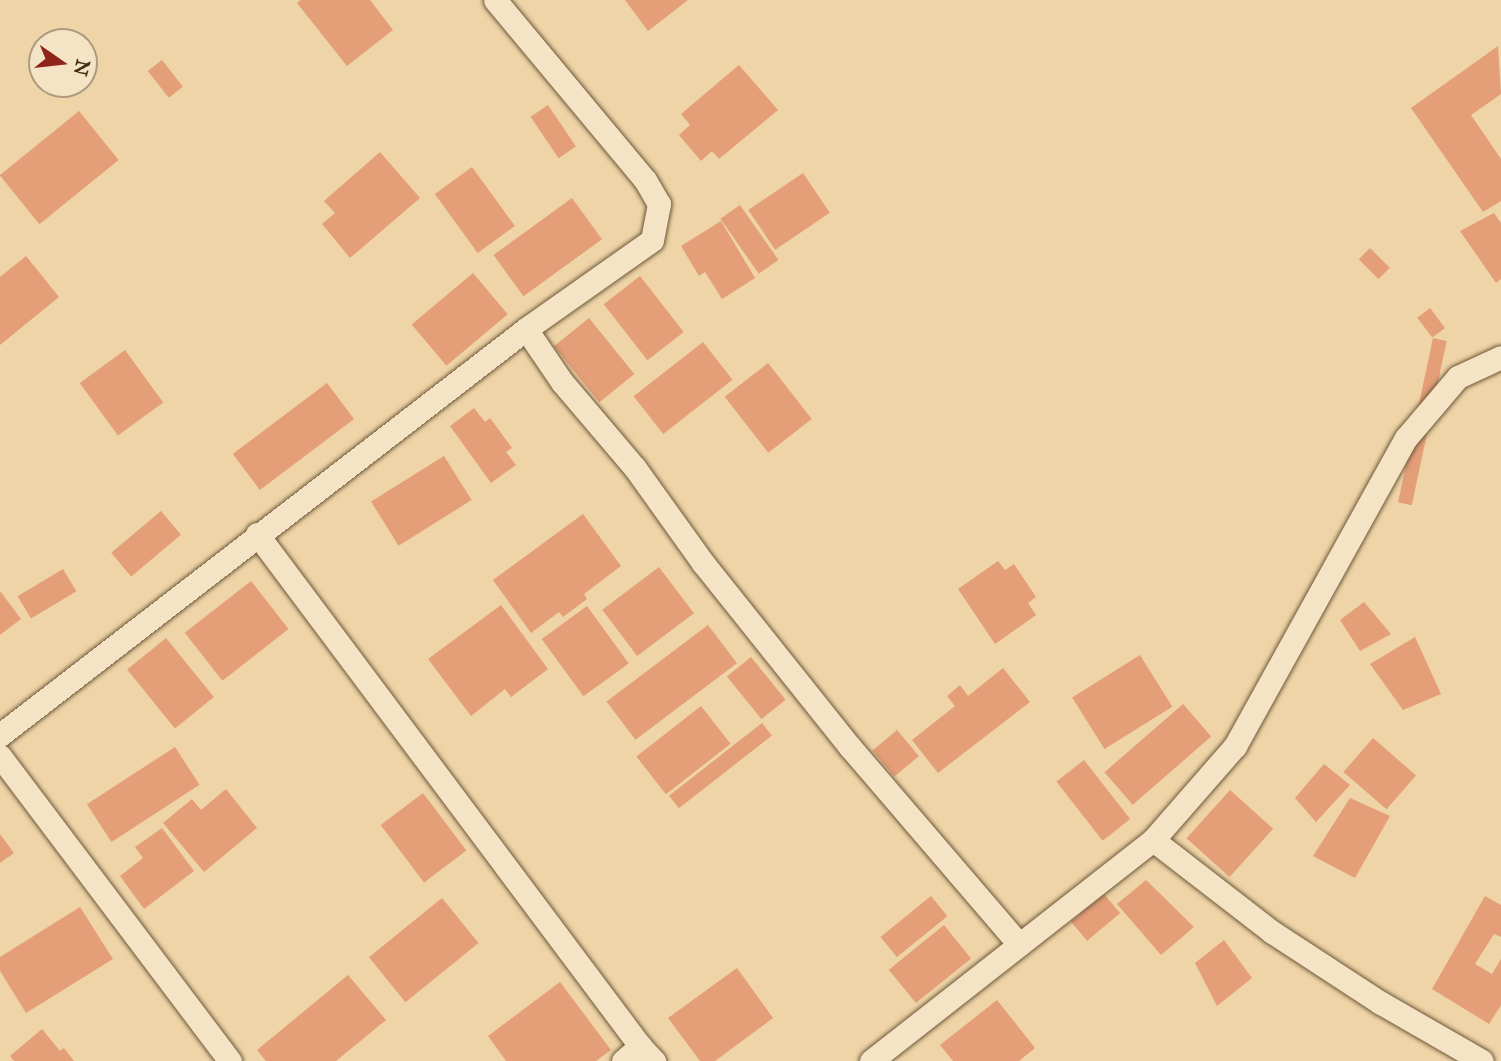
<!DOCTYPE html>
<style>
body{margin:0}
#map{position:relative;width:1501px;height:1061px;overflow:hidden;background:#efd4a7;font-family:"IM FELL Great Primer",serif}
div>[style]{position:absolute}
[style*='--x']{left:calc(var(--x)*1px);top:calc(var(--y)*1px);width:calc(var(--w)*1px);rotate:calc(var(--a)*1deg)}
.building>*{inset:0;background:#e49e78;transform-origin:0 0}
.roads{filter:drop-shadow(0 0 2px #6d5839) drop-shadow(0 0 2px #6d5839)}
.street>*{height:23px;margin:-11.5px;padding:0 11.5px;transform-origin:11.5px;border-radius:11.5px;background:#f5e3c6}
span{translate:-50% -50%;white-space:nowrap;text-align:center;line-height:1.15;-webkit-text-stroke:5px #f5e3c6;paint-order:stroke}
.north{position:absolute;left:28px;top:28px;width:70px;height:70px;box-sizing:border-box;background:#f5e3c6;border:2px solid #ad9b7f;border-radius:50%;rotate:104deg;font-size:19px;font-weight:700;line-height:28px;text-align:center;color:#422e14}
.north::after{content:'';display:block;margin:auto;width:24px;height:32px;background:#8f2418;clip-path:polygon(50% 0,100% 100%,50% 72%,0 100%)}
</style>
<div id="map">
<div class="building">
<i style="clip-path:polygon(301px 0,370px 0,393px 30px,347px 66px,297px 3px)"></i>
<i style="clip-path:polygon(625px 0,688px 0,648px 31px)"></i>
<i style="clip-path:polygon(1498px 46px,1501px 94px,1471px 115px,1501px 159px,1501px 201px,1483px 212px,1411px 108px)"></i>
<i style="left:162px;top:60px;width:34px;height:18px;rotate:52deg"></i>
<i style="clip-path:polygon(739px 65px,778px 110px,719px 159px,712px 151px,701px 161px,679px 135px,690px 125px,681px 114px)"></i>
<i style="left:548px;top:105px;width:50px;height:21px;rotate:56deg"></i>
<i style="left:79px;top:111px;width:63px;height:102px;rotate:51deg"></i>
<i style="clip-path:polygon(380px 152px,420px 198px,350px 258px,322px 224px,335px 213px,324px 201px)"></i>
<i style="left:472px;top:167px;width:73px;height:46px;rotate:54deg"></i>
<i style="left:803px;top:173px;width:48px;height:66px;rotate:56deg"></i>
<i style="left:572px;top:198px;width:51px;height:97px;rotate:54deg"></i>
<i style="left:740px;top:205px;width:67px;height:24px;rotate:55deg"></i>
<i style="clip-path:polygon(1494px 213px,1501px 223px,1501px 279px,1496px 283px,1460px 231px)"></i>
<i style="clip-path:polygon(721px 221px,755px 278px,722px 299px,705px 272px,699px 276px,681px 246px)"></i>
<i style="left:1370px;top:248px;width:28px;height:16px;rotate:45deg"></i>
<i style="clip-path:polygon(26px 256px,59px 297px,0 345px,0 277px)"></i>
<i style="left:473px;top:273px;width:54px;height:80px;rotate:50deg"></i>
<i style="left:640px;top:276px;width:71px;height:46px;rotate:52deg"></i>
<i style="left:1430px;top:308px;width:25px;height:16px;rotate:53deg"></i>
<i style="left:589px;top:318px;width:72px;height:45px;rotate:51deg"></i>
<i style="left:1433px;top:338px;width:14px;height:168px;rotate:12deg"></i>
<i style="left:703px;top:342px;width:48px;height:88px;rotate:52deg"></i>
<i style="left:125px;top:350px;width:65px;height:56px;rotate:54deg"></i>
<i style="left:768px;top:363px;width:71px;height:55px;rotate:52deg"></i>
<i style="left:327px;top:383px;width:45px;height:118px;rotate:53deg"></i>
<i style="clip-path:polygon(474px 408px,485px 422px,490px 418px,512px 448px,506px 452px,516px 465px,491px 483px,450px 426px)"></i>
<i style="left:444px;top:456px;width:52px;height:86px;rotate:58deg"></i>
<i style="left:161px;top:511px;width:31px;height:65px;rotate:50deg"></i>
<i style="clip-path:polygon(583px 514px,621px 566px,584px 594px,587px 599px,563px 617px,559px 612px,531px 633px,493px 580px)"></i>
<i style="clip-path:polygon(998px 561px,1005px 570px,1014px 564px,1036px 597px,1028px 603px,1036px 615px,995px 644px,958px 589px)"></i>
<i style="left:659px;top:567px;width:58px;height:71px;rotate:53deg"></i>
<i style="left:63px;top:569px;width:26px;height:53px;rotate:59deg"></i>
<i style="left:251px;top:581px;width:61px;height:84px;rotate:52deg"></i>
<i style="clip-path:polygon(0 591px,21px 619px,0 635px)"></i>
<i style="clip-path:polygon(1364px 602px,1391px 634px,1360px 651px,1340px 620px)"></i>
<i style="clip-path:polygon(501px 605px,548px 669px,511px 697px,505px 689px,471px 716px,428px 659px)"></i>
<i style="left:587px;top:606px;width:71px;height:56px;rotate:54deg"></i>
<i style="left:708px;top:625px;width:48px;height:127px;rotate:53deg"></i>
<i style="clip-path:polygon(1415px 637px,1441px 694px,1403px 710px,1370px 664px)"></i>
<i style="left:166px;top:638px;width:76px;height:50px;rotate:51deg"></i>
<i style="left:1140px;top:655px;width:61px;height:80px;rotate:58deg"></i>
<i style="left:751px;top:657px;width:55px;height:31px;rotate:51deg"></i>
<i style="clip-path:polygon(1003px 668px,1030px 702px,938px 773px,912px 740px,955px 706px,947px 696px,960px 685px,968px 696px)"></i>
<i style="left:1183px;top:704px;width:43px;height:104px;rotate:49deg"></i>
<i style="left:701px;top:706px;width:48px;height:82px;rotate:52deg"></i>
<i style="left:762px;top:723px;width:16px;height:118px;rotate:52deg"></i>
<i style="left:897px;top:730px;width:34px;height:32px;rotate:50deg"></i>
<i style="left:1373px;top:738px;width:57px;height:45px;rotate:41deg"></i>
<i style="left:175px;top:747px;width:45px;height:105px;rotate:57deg"></i>
<i style="left:1084px;top:760px;width:75px;height:35px;rotate:52deg"></i>
<i style="clip-path:polygon(1324px 764px,1350px 785px,1316px 822px,1295px 798px)"></i>
<i style="clip-path:polygon(226px 789px,257px 828px,204px 872px,163px 823px,192px 799px,201px 810px)"></i>
<i style="left:1230px;top:790px;width:58px;height:65px;rotate:42deg"></i>
<i style="left:423px;top:793px;width:72px;height:53px;rotate:53deg"></i>
<i style="clip-path:polygon(1350px 798px,1390px 816px,1355px 878px,1313px 856px)"></i>
<i style="clip-path:polygon(162px 828px,194px 871px,144px 909px,120px 876px,143px 858px,135px 847px)"></i>
<i style="clip-path:polygon(0 834px,14px 853px,0 863px)"></i>
<i style="clip-path:polygon(1146px 880px,1194px 927px,1161px 955px,1117px 904px)"></i>
<i style="left:1104px;top:894px;width:25px;height:43px;rotate:50deg"></i>
<i style="left:931px;top:896px;width:26px;height:65px;rotate:51deg"></i>
<i style="clip-path:polygon(1485px 896px,1501px 905px,1501px 937px,1494px 934px,1475px 964px,1492px 974px,1501px 959px,1501px 1005px,1489px 1024px,1432px 989px)"></i>
<i style="left:442px;top:898px;width:58px;height:94px;rotate:51deg"></i>
<i style="clip-path:polygon(80px 907px,113px 959px,26px 1013px,0 971px,0 957px)"></i>
<i style="left:944px;top:925px;width:43px;height:71px;rotate:51deg"></i>
<i style="clip-path:polygon(1224px 940px,1252px 978px,1217px 1006px,1195px 963px)"></i>
<i style="clip-path:polygon(737px 968px,773px 1018px,715px 1061px,700px 1061px,668px 1018px)"></i>
<i style="clip-path:polygon(348px 975px,386px 1020px,336px 1061px,266px 1061px,257px 1050px)"></i>
<i style="clip-path:polygon(560px 982px,611px 1050px,596px 1061px,506px 1061px,488px 1036px)"></i>
<i style="clip-path:polygon(997px 1000px,1035px 1048px,1019px 1061px,953px 1061px,940px 1045px)"></i>
<i style="clip-path:polygon(42px 1029px,60px 1051px,64px 1048px,74px 1061px,14px 1061px,10px 1056px)"></i>
</div>
<div class="roads">
<div class="street">
<i style="--x:526;--y:329;--w:64;--a:55.8"></i>
<i style="--x:562;--y:382;--w:113;--a:49.7"></i>
<i style="--x:635;--y:468;--w:117;--a:54.4"></i>
<i style="--x:703;--y:563;--w:236;--a:51.4"></i>
<i style="--x:850;--y:747;--w:260;--a:49.4"></i>
<i style="--x:257;--y:534;--w:639;--a:53.2"></i>
<i style="--x:0;--y:735;--w:664;--a:-37.66"></i>
<i style="--x:526;--y:329;--w:154;--a:-35.2"></i>
<i style="--x:652;--y:240;--w:37;--a:-79"></i>
<i style="--x:659;--y:204;--w:28;--a:-120"></i>
<i style="--x:645;--y:180;--w:234;--a:-129.8"></i>
<i style="--x:0;--y:756;--w:382;--a:53"></i>
<i style="--x:1153;--y:840;--w:150;--a:37.7"></i>
<i style="--x:1272;--y:932;--w:130;--a:33.1"></i>
<i style="--x:1381;--y:1003;--w:116;--a:29.9"></i>
<i style="--x:623;--y:1061;--w:23;--a:-41"></i>
<i style="--x:640;--y:1046;--w:21;--a:47"></i>
<i style="--x:871;--y:1061;--w:358;--a:-38.1"></i>
<i style="--x:1153;--y:840;--w:125;--a:-48.9"></i>
<i style="--x:1235;--y:746;--w:352;--a:-61"></i>
<i style="--x:1406;--y:438;--w:80;--a:-49.6"></i>
<i style="--x:1458;--y:377;--w:47;--a:-24.9"></i>
</div>
</div>
<div class="north">N</div>
</div>
